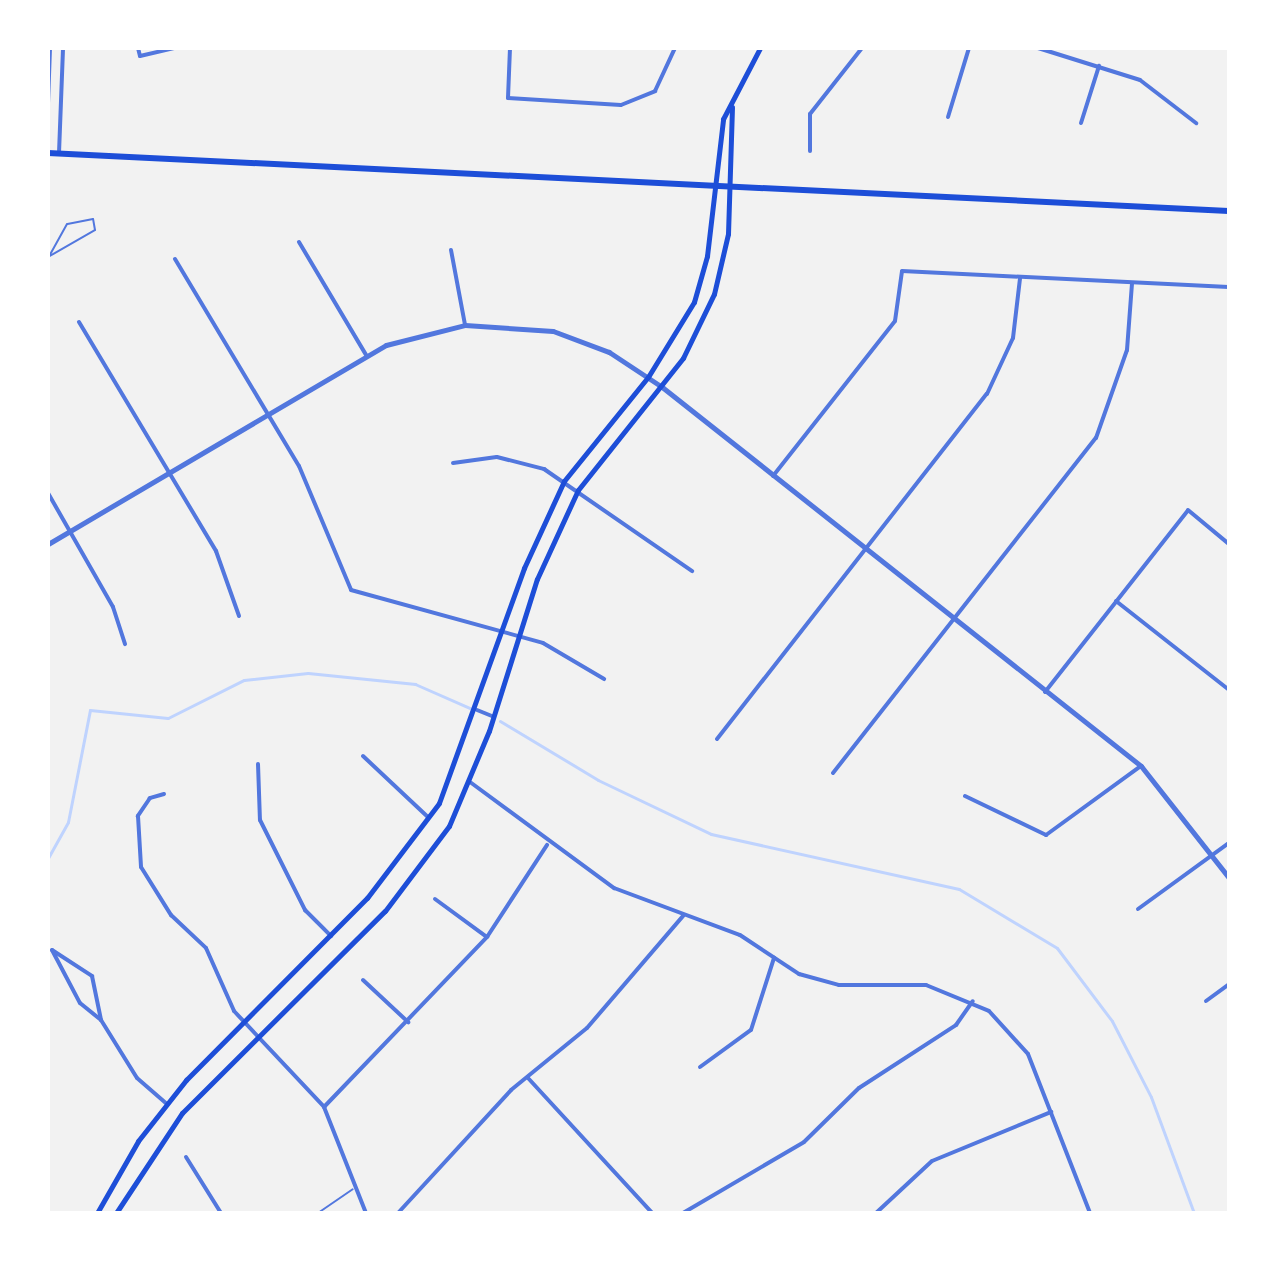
<!DOCTYPE html>
<style>
body{margin:0}
#map{position:relative;width:1277px;height:1261px;overflow:hidden;background:#f2f2f2;font-family:"Open Sans",sans-serif}
div>[style]{position:absolute}
[style*='--x']{left:calc(var(--x)*1px);top:calc(var(--y)*1px);width:calc(var(--w)*1px);rotate:calc(var(--a)*1deg)}
.stream>*{height:3px;margin:-1.5px;padding:0 1.5px;transform-origin:1.5px;border-radius:1.5px;background:#bfd3fe}
.service>*{height:2px;margin:-1px;padding:0 1px;transform-origin:1px;border-radius:1px;background:#5277de}
.minor>*{height:4px;margin:-2px;padding:0 2px;transform-origin:2px;border-radius:2px;background:#5277de}
.tertiary>*{height:5px;margin:-2.5px;padding:0 2.5px;transform-origin:2.5px;border-radius:2.5px;background:#5277de}
.secondary>*{height:5px;margin:-2.5px;padding:0 2.5px;transform-origin:2.5px;border-radius:2.5px;background:#1d4ed8}
.primary>*{height:6px;margin:-3px;padding:0 3px;transform-origin:3px;border-radius:3px;background:#1d4ed8}
span{translate:-50% -50%;white-space:nowrap;text-align:center;line-height:1.15;-webkit-text-stroke:6px #fff;paint-order:stroke}
.frame{position:absolute;inset:0;border:50px solid #fff;pointer-events:none}
</style>
<div id="map">
<div class="stream">
<i style="--x:500;--y:721;--w:114;--a:31"></i>
<i style="--x:598;--y:780;--w:125;--a:25.5"></i>
<i style="--x:711;--y:834;--w:254;--a:12.5"></i>
<i style="--x:959;--y:889;--w:114;--a:31"></i>
<i style="--x:1057;--y:948;--w:91;--a:53"></i>
<i style="--x:1112;--y:1021;--w:85;--a:62.8"></i>
<i style="--x:1151;--y:1097;--w:124;--a:69.7"></i>
<i style="--x:48;--y:858;--w:41;--a:-60.9"></i>
<i style="--x:68;--y:822;--w:114;--a:-78.9"></i>
<i style="--x:90;--y:710;--w:78;--a:5.9"></i>
<i style="--x:168;--y:718;--w:85;--a:-26.6"></i>
<i style="--x:244;--y:680;--w:64;--a:-6.2"></i>
<i style="--x:308;--y:673;--w:108;--a:5.9"></i>
<i style="--x:415;--y:684;--w:60;--a:23.6"></i>
</div>
<div class="service">
<i style="--x:48;--y:257;--w:54;--a:-29.9"></i>
<i style="--x:95;--y:230;--w:11;--a:-100"></i>
<i style="--x:93;--y:219;--w:26;--a:169"></i>
<i style="--x:67;--y:224;--w:38;--a:119"></i>
<i style="--x:318;--y:1213;--w:42;--a:-34.4"></i>
</div>
<div class="minor">
<i style="--x:138;--y:48;--w:8;--a:76"></i>
<i style="--x:140;--y:56;--w:36;--a:-13"></i>
<i style="--x:510;--y:48;--w:50;--a:92.3"></i>
<i style="--x:508;--y:98;--w:113;--a:3.5"></i>
<i style="--x:621;--y:105;--w:37;--a:-22"></i>
<i style="--x:655;--y:91;--w:47;--a:-65.1"></i>
<i style="--x:1038;--y:48;--w:107;--a:17.4"></i>
<i style="--x:1140;--y:80;--w:71;--a:37.5"></i>
<i style="--x:48;--y:103;--w:55;--a:-87.9"></i>
<i style="--x:948;--y:117;--w:72;--a:-73.1"></i>
<i style="--x:1081;--y:123;--w:60;--a:-72.5"></i>
<i style="--x:810;--y:151;--w:37;--a:-90"></i>
<i style="--x:810;--y:114;--w:84;--a:-51.8"></i>
<i style="--x:59;--y:153;--w:105;--a:-87.8"></i>
<i style="--x:299;--y:242;--w:131;--a:59.3"></i>
<i style="--x:451;--y:250;--w:76;--a:79.4"></i>
<i style="--x:175;--y:259;--w:241;--a:59.1"></i>
<i style="--x:299;--y:466;--w:134;--a:67.2"></i>
<i style="--x:351;--y:590;--w:199;--a:15.4"></i>
<i style="--x:543;--y:643;--w:71;--a:30.5"></i>
<i style="--x:79;--y:322;--w:267;--a:59.1"></i>
<i style="--x:216;--y:551;--w:69;--a:70.5"></i>
<i style="--x:453;--y:463;--w:44;--a:-7.8"></i>
<i style="--x:497;--y:457;--w:49;--a:14.3"></i>
<i style="--x:544;--y:469;--w:180;--a:34.6"></i>
<i style="--x:773;--y:476;--w:197;--a:-51.8"></i>
<i style="--x:895;--y:321;--w:50;--a:-82"></i>
<i style="--x:902;--y:271;--w:327;--a:2.8"></i>
<i style="--x:48;--y:493;--w:131;--a:60.3"></i>
<i style="--x:113;--y:607;--w:39;--a:72"></i>
<i style="--x:1116;--y:601;--w:144;--a:38.2"></i>
<i style="--x:1045;--y:692;--w:231;--a:-51.8"></i>
<i style="--x:1188;--y:510;--w:53;--a:39.7"></i>
<i style="--x:477;--y:710;--w:18;--a:22"></i>
<i style="--x:717;--y:739;--w:438;--a:-52"></i>
<i style="--x:987;--y:394;--w:62;--a:-65.1"></i>
<i style="--x:1013;--y:338;--w:60;--a:-83.3"></i>
<i style="--x:363;--y:756;--w:89;--a:43.2"></i>
<i style="--x:258;--y:764;--w:56;--a:88"></i>
<i style="--x:260;--y:820;--w:101;--a:63.4"></i>
<i style="--x:305;--y:910;--w:37;--a:45"></i>
<i style="--x:833;--y:773;--w:426;--a:-51.9"></i>
<i style="--x:1096;--y:438;--w:93;--a:-70.6"></i>
<i style="--x:1127;--y:350;--w:67;--a:-85.7"></i>
<i style="--x:470;--y:782;--w:179;--a:36.4"></i>
<i style="--x:614;--y:888;--w:134;--a:20.5"></i>
<i style="--x:740;--y:935;--w:71;--a:33.5"></i>
<i style="--x:799;--y:974;--w:41;--a:15.4"></i>
<i style="--x:839;--y:985;--w:87;--a:0"></i>
<i style="--x:926;--y:985;--w:68;--a:22.4"></i>
<i style="--x:989;--y:1011;--w:58;--a:47.8"></i>
<i style="--x:1028;--y:1054;--w:171;--a:68.7"></i>
<i style="--x:164;--y:794;--w:15;--a:164"></i>
<i style="--x:150;--y:798;--w:22;--a:124"></i>
<i style="--x:138;--y:816;--w:51;--a:86.6"></i>
<i style="--x:141;--y:867;--w:57;--a:58"></i>
<i style="--x:171;--y:915;--w:48;--a:43.3"></i>
<i style="--x:206;--y:948;--w:69;--a:66"></i>
<i style="--x:234;--y:1011;--w:132;--a:46.8"></i>
<i style="--x:324;--y:1107;--w:114;--a:68.4"></i>
<i style="--x:965;--y:796;--w:90;--a:25.7"></i>
<i style="--x:1046;--y:835;--w:117;--a:-36"></i>
<i style="--x:435;--y:899;--w:64;--a:36.2"></i>
<i style="--x:1138;--y:909;--w:112;--a:-36"></i>
<i style="--x:52;--y:950;--w:48;--a:33"></i>
<i style="--x:92;--y:976;--w:45;--a:78.4"></i>
<i style="--x:101;--y:1020;--w:68;--a:58.2"></i>
<i style="--x:137;--y:1078;--w:40;--a:41"></i>
<i style="--x:52;--y:950;--w:60;--a:62.2"></i>
<i style="--x:80;--y:1003;--w:27;--a:39"></i>
<i style="--x:363;--y:980;--w:62;--a:43"></i>
<i style="--x:1206;--y:1001;--w:29;--a:-36"></i>
<i style="--x:700;--y:1067;--w:63;--a:-36"></i>
<i style="--x:751;--y:1030;--w:76;--a:-72.3"></i>
<i style="--x:528;--y:1078;--w:183;--a:47.4"></i>
<i style="--x:324;--y:1107;--w:236;--a:-46.2"></i>
<i style="--x:487;--y:937;--w:110;--a:-56.9"></i>
<i style="--x:186;--y:1157;--w:66;--a:58"></i>
<i style="--x:398;--y:1213;--w:167;--a:-47.4"></i>
<i style="--x:511;--y:1090;--w:98;--a:-39.2"></i>
<i style="--x:587;--y:1028;--w:148;--a:-49.4"></i>
<i style="--x:683;--y:1213;--w:140;--a:-30.4"></i>
<i style="--x:804;--y:1142;--w:77;--a:-44.5"></i>
<i style="--x:859;--y:1088;--w:116;--a:-33"></i>
<i style="--x:956;--y:1025;--w:29;--a:-55"></i>
<i style="--x:876;--y:1213;--w:76;--a:-42.9"></i>
<i style="--x:932;--y:1161;--w:129;--a:-22.4"></i>
</div>
<div class="tertiary">
<i style="--x:48;--y:544;--w:392;--a:-30.5"></i>
<i style="--x:386;--y:345;--w:81;--a:-14.2"></i>
<i style="--x:465;--y:325;--w:88;--a:3.9"></i>
<i style="--x:553;--y:331;--w:60;--a:20.6"></i>
<i style="--x:609;--y:352;--w:64;--a:33.4"></i>
<i style="--x:662;--y:387;--w:611;--a:38.35"></i>
<i style="--x:1141;--y:766;--w:142;--a:51.8"></i>
</div>
<div class="secondary">
<i style="--x:97;--y:1213;--w:83;--a:-60.3"></i>
<i style="--x:138;--y:1141;--w:78;--a:-51.8"></i>
<i style="--x:186;--y:1080;--w:257;--a:-45.2"></i>
<i style="--x:367;--y:898;--w:119;--a:-52.8"></i>
<i style="--x:439;--y:803;--w:250;--a:-70.1"></i>
<i style="--x:524;--y:568;--w:96;--a:-65.3"></i>
<i style="--x:564;--y:481;--w:134;--a:-51.1"></i>
<i style="--x:648;--y:377;--w:88;--a:-58.5"></i>
<i style="--x:694;--y:302;--w:48;--a:-74.2"></i>
<i style="--x:707;--y:256;--w:138;--a:-83.3"></i>
<i style="--x:723;--y:119;--w:80;--a:-62.5"></i>
<i style="--x:116;--y:1213;--w:120;--a:-56.6"></i>
<i style="--x:182;--y:1113;--w:286;--a:-44.9"></i>
<i style="--x:385;--y:911;--w:106;--a:-53"></i>
<i style="--x:449;--y:826;--w:103;--a:-67.2"></i>
<i style="--x:489;--y:731;--w:159;--a:-72.5"></i>
<i style="--x:537;--y:579;--w:98;--a:-65.3"></i>
<i style="--x:578;--y:490;--w:169;--a:-51.5"></i>
<i style="--x:683;--y:358;--w:71;--a:-64.2"></i>
<i style="--x:714;--y:294;--w:62;--a:-76.9"></i>
<i style="--x:728;--y:234;--w:127;--a:-88.2"></i>
</div>
<div class="primary">
<i style="--x:48;--y:153;--w:1182;--a:2.81"></i>
</div>
<div class="frame"></div>
</div>
